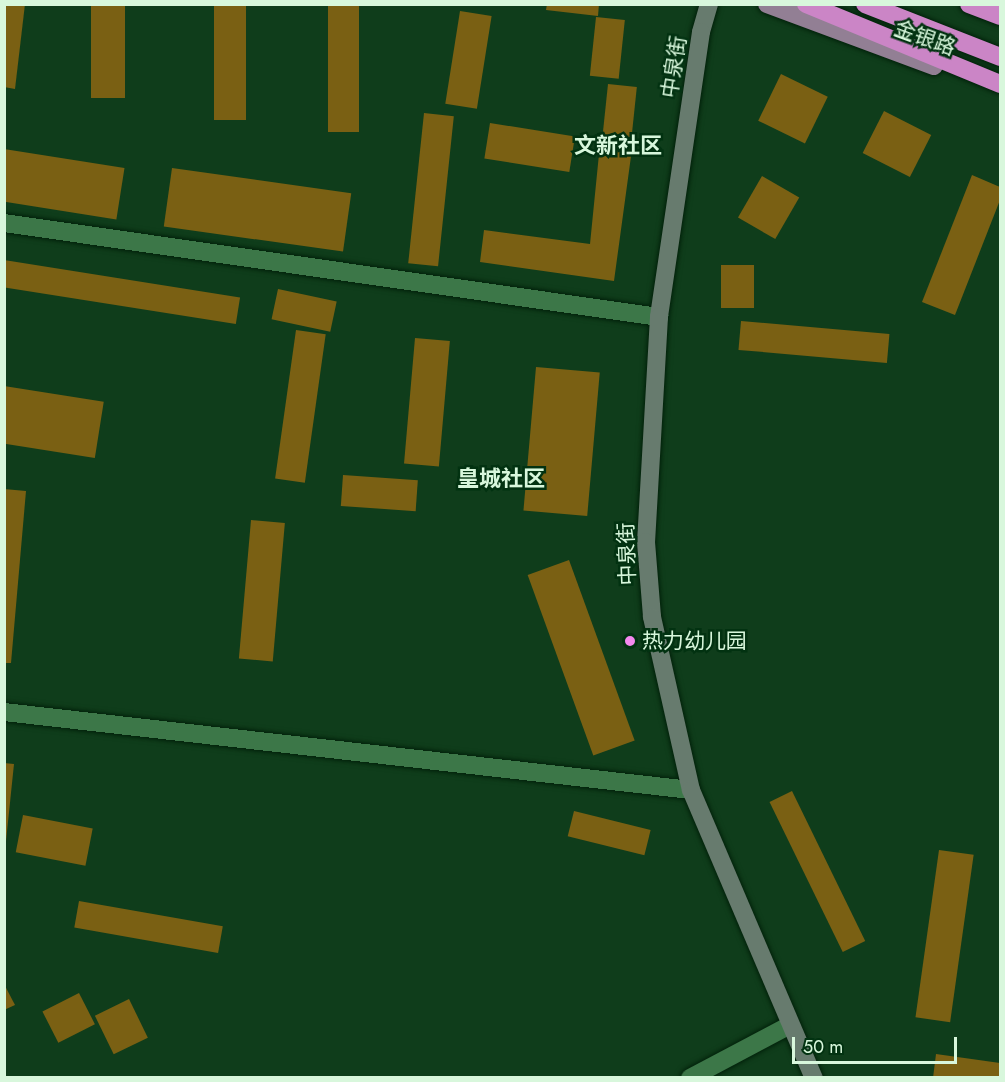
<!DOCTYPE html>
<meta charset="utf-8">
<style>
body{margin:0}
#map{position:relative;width:1005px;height:1082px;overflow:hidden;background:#0f3d1b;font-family:Jost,"Noto Sans SC",sans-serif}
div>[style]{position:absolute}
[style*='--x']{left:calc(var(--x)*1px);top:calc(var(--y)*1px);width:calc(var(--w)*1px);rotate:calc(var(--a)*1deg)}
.building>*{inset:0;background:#7a6013;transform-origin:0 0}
.roads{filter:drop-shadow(0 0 2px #02210a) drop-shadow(0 0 2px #02210a)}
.street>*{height:18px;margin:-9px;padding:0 9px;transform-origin:9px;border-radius:9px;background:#3c7748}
.secondary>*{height:18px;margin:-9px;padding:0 9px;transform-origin:9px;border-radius:9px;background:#677b6e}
.primary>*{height:18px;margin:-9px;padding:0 9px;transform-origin:9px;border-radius:9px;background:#927f94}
.highway>*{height:18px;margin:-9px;padding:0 9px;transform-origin:9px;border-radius:9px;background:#cb85c6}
.dots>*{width:16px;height:16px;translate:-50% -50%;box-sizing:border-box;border:3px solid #023211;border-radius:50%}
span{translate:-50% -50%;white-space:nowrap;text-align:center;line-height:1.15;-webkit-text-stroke:5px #023211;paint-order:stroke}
.street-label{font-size:21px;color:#d8f7dc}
.poi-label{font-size:21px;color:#d8f7dc}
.left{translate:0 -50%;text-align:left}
.neighbourhood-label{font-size:22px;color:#d8f7dc;font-weight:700}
.frame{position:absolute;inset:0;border:6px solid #d8f7dc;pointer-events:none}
.scale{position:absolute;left:792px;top:1037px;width:165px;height:27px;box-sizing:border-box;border:3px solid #d8f7dc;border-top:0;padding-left:8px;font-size:18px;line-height:21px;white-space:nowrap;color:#d8f7dc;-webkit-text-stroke:4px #023211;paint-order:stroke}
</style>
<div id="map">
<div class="building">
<i style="clip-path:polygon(4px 4px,25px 4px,15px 89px,4px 87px)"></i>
<i style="left:91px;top:4px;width:34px;height:94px"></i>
<i style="left:214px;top:4px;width:32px;height:116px"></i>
<i style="left:328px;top:4px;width:31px;height:128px"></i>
<i style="clip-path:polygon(547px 4px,599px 4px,598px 16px,546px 10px)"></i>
<i style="left:460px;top:11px;width:32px;height:94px;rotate:9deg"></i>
<i style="left:596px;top:17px;width:29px;height:59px;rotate:6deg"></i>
<i style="left:781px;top:74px;width:52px;height:52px;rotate:26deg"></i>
<i style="left:608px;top:84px;width:29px;height:51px;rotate:6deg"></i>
<i style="left:884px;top:111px;width:53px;height:47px;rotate:27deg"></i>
<i style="left:424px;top:113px;width:30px;height:151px;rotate:6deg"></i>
<i style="left:490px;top:123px;width:86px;height:36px;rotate:9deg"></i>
<i style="clip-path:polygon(600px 144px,632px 149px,614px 281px,480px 262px,484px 230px,590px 244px)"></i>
<i style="left:4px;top:149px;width:122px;height:52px;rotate:9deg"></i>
<i style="left:172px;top:168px;width:181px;height:59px;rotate:8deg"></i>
<i style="clip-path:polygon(972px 175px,1000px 187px,1000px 200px,955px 315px,922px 302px)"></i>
<i style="left:762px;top:176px;width:43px;height:48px;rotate:30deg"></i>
<i style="left:4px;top:260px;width:239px;height:27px;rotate:9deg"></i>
<i style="left:721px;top:265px;width:33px;height:43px"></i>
<i style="left:278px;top:289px;width:60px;height:31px;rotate:12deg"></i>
<i style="left:741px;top:321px;width:149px;height:29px;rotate:5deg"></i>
<i style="left:296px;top:330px;width:30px;height:150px;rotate:8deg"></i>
<i style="left:415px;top:338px;width:35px;height:126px;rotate:5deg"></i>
<i style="left:536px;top:367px;width:64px;height:144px;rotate:5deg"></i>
<i style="left:4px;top:386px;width:101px;height:57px;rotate:9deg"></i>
<i style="left:343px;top:475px;width:75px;height:31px;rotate:4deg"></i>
<i style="clip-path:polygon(4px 489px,26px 491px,11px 663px,4px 663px)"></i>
<i style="left:251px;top:520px;width:34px;height:139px;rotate:5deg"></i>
<i style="left:569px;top:560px;width:192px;height:44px;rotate:70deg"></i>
<i style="clip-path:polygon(4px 763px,14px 764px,6px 841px,4px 841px)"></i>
<i style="left:792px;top:791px;width:167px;height:25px;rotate:64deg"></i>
<i style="left:574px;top:811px;width:79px;height:26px;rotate:14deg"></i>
<i style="left:23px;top:815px;width:71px;height:38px;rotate:11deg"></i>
<i style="left:939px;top:850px;width:35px;height:169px;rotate:8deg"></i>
<i style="left:79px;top:901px;width:146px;height:27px;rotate:10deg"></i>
<i style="clip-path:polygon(4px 984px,15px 1005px,4px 1010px)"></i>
<i style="left:79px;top:993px;width:35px;height:41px;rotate:63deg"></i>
<i style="left:129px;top:999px;width:43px;height:38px;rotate:64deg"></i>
<i style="clip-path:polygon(936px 1054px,1000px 1063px,1000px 1078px,933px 1078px)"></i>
</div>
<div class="roads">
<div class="street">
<i style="--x:4;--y:223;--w:662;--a:8.17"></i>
<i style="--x:4;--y:712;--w:691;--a:6.48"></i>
<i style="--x:690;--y:1078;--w:113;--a:-27.9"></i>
</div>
<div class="secondary">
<i style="--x:709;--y:4;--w:29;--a:106"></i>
<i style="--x:701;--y:32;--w:288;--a:98.4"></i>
<i style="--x:659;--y:317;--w:225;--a:93.3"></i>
<i style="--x:646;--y:542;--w:75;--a:85.4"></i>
<i style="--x:652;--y:617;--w:177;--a:77.3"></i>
<i style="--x:691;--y:790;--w:313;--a:66.9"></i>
</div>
<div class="primary">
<i style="--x:767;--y:4;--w:178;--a:20.4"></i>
</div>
<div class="highway">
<i style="--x:806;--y:4;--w:210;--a:22.4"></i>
<i style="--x:865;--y:4;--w:145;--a:21.4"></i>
<i style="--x:969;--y:4;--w:33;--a:21"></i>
</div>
</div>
<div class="dots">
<i style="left:630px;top:641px;background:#f589ef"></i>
</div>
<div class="street-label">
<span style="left:925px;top:38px;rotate:20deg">金银路</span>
<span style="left:674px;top:67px;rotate:-81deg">中泉街</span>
<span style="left:627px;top:554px;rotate:-92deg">中泉街</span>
</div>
<div class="poi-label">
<span class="left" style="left:642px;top:641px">热力幼儿园</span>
</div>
<div class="neighbourhood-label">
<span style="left:618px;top:146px">文新社区</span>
<span style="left:501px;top:479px">皇城社区</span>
</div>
<div class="frame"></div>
<div class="scale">50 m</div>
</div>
